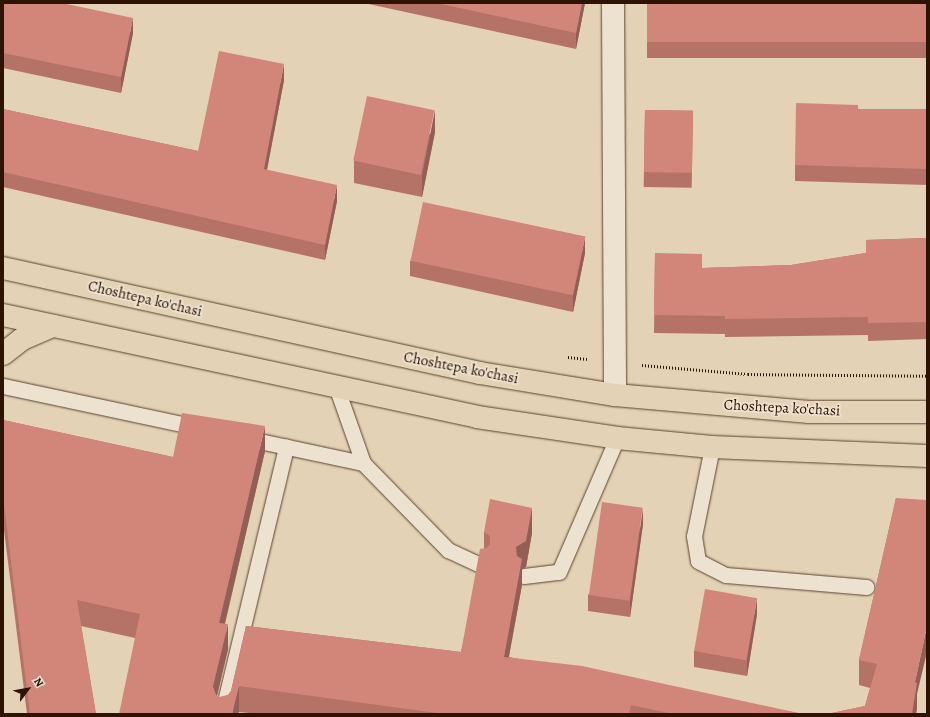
<!DOCTYPE html>
<style>
body{margin:0}
#map{position:relative;width:930px;height:717px;overflow:hidden;background:#e3d2b5;font-family:Alegreya,serif}
div>[style]{position:absolute}
[style*='--x']{left:calc(var(--x)*1px);top:calc(var(--y)*1px);width:calc(var(--w)*1px);rotate:calc(var(--a)*1deg)}
.path>*{height:2.5px;margin-top:-1.25px;transform-origin:0;background:repeating-linear-gradient(90deg,#2e1202 0 1px,transparent 0 3px)}
.roads{filter:drop-shadow(0 0 1px #5b422f) drop-shadow(0 0 1px #5b422f)}
.lane>*{height:15px;margin:-7.5px;padding:0 7.5px;transform-origin:7.5px;border-radius:7.5px;background:#ede2cf}
.street>*{height:22px;margin:-11px;padding:0 11px;transform-origin:11px;border-radius:11px;background:#ede2cf}
.primary>*{height:22px;margin:-11px;padding:0 11px;transform-origin:11px;border-radius:11px;background:#e3d2b5}
.highway>*{height:22px;margin:-11px;padding:0 11px;transform-origin:11px;border-radius:11px;background:#e3d2b5}
.wall>*{inset:0;background:#b57368;transform-origin:0 0}
.shaded-wall>*{inset:0;background:#935e55}
.building>*{inset:0;background:#d28679;transform-origin:0 0}
span{translate:-50% -50%;white-space:nowrap;text-align:center;line-height:1.15;-webkit-text-stroke:3.5px #ede2cf;paint-order:stroke}
.street-label{font-size:15px;color:#2e1202}
.frame{position:absolute;inset:0;border:4px solid #2e1202;pointer-events:none}
.north{position:absolute;left:8px;top:669px;width:40px;height:40px;-webkit-text-stroke:3px #ede2cf;paint-order:stroke;rotate:58deg;font-size:11px;font-weight:700;line-height:16px;text-align:center;color:#2e1202}
.north::after{content:'';display:block;margin:auto;width:14px;height:18px;background:#2e1202;clip-path:polygon(50% 0,100% 100%,50% 72%,0 100%)}
</style>
<div id="map">
<div class="path">
<i style="--x:568;--y:357;--w:19;--a:6"></i>
<i style="--x:642;--y:365;--w:106;--a:4.9"></i>
<i style="--x:748;--y:374;--w:179;--a:0.6"></i>
</div>
<div class="roads">
<div class="lane">
<i style="--x:3;--y:386;--w:201;--a:12"></i>
<i style="--x:337;--y:389;--w:78;--a:70.6"></i>
<i style="--x:363;--y:463;--w:122;--a:45.7"></i>
<i style="--x:448;--y:550;--w:38;--a:25"></i>
<i style="--x:245;--y:438;--w:121;--a:12"></i>
<i style="--x:712;--y:447;--w:91;--a:101.4"></i>
<i style="--x:694;--y:536;--w:25;--a:81"></i>
<i style="--x:698;--y:561;--w:31;--a:27"></i>
<i style="--x:726;--y:575;--w:141;--a:4.9"></i>
<i style="--x:524;--y:576;--w:35;--a:-7"></i>
<i style="--x:559;--y:572;--w:146;--a:-66.6"></i>
<i style="--x:222;--y:714;--w:275;--a:-76.5"></i>
</div>
<div class="street">
<i style="--x:613;--y:3;--w:392;--a:89.7"></i>
</div>
<div class="primary">
<i style="--x:3;--y:268;--w:488;--a:12.4"></i>
<i style="--x:480;--y:373;--w:137;--a:9.3"></i>
<i style="--x:615;--y:395;--w:195;--a:5"></i>
<i style="--x:809;--y:412;--w:118;--a:0"></i>
<i style="--x:3;--y:315;--w:485;--a:12.1"></i>
<i style="--x:477;--y:417;--w:142;--a:8.5"></i>
<i style="--x:617;--y:438;--w:95;--a:5.4"></i>
<i style="--x:712;--y:447;--w:215;--a:2.4"></i>
</div>
<div class="highway">
<i style="--x:3;--y:354;--w:24;--a:-38"></i>
<i style="--x:22;--y:339;--w:34;--a:-23"></i>
</div>
</div>
<div class="wall">
<i style="clip-path:polygon(3px 3px,133px 33px,121px 93px,3px 68px)"></i>
<i style="clip-path:polygon(364px 3px,585px 3px,576px 49px)"></i>
<i style="left:647px;top:3px;width:280px;height:55px"></i>
<i style="clip-path:polygon(284px 80px,267px 170px,337px 201px,325px 260px,3px 187px,3px 109px,198px 151px)"></i>
<i style="clip-path:polygon(858px 109px,927px 109px,927px 185px,795px 181px,795px 165px)"></i>
<i style="left:645px;top:110px;width:48px;height:77px;rotate:1deg"></i>
<i style="clip-path:polygon(435px 132px,422px 197px,354px 183px,354px 161px)"></i>
<i style="clip-path:polygon(927px 238px,927px 339px,868px 341px,868px 335px,725px 337px,725px 334px,654px 333px,655px 253px,702px 268px,791px 265px,866px 253px,866px 240px)"></i>
<i style="clip-path:polygon(585px 253px,573px 312px,410px 276px,410px 261px)"></i>
<i style="clip-path:polygon(3px 420px,173px 457px,265px 451px,225px 624px,228px 649px,217px 696px,220px 697px,228px 695px,231px 691px,246px 626px,461px 652px,484px 549px,484px 532px,532px 533px,526px 567px,522px 569px,522px 585px,509px 657px,803px 714px,257px 714px,239px 712px,135px 638px,81px 626px,96px 714px,27px 714px,3px 522px)"></i>
<i style="clip-path:polygon(896px 498px,917px 694px,917px 708px,916px 714px,827px 714px,865px 706px,870px 688px,859px 685px,859px 660px)"></i>
<i style="clip-path:polygon(643px 524px,630px 617px,588px 611px,588px 595px)"></i>
<i style="clip-path:polygon(757px 614px,747px 676px,694px 667px,694px 651px)"></i>
</div>
<div class="shaded-wall">
<i style="clip-path:polygon(582px 3px,585px 3px,576px 49px,576px 33px)"></i>
<i style="clip-path:polygon(133px 18px,133px 33px,121px 93px,121px 77px)"></i>
<i style="clip-path:polygon(284px 64px,284px 80px,264px 185px,264px 169px)"></i>
<i style="clip-path:polygon(435px 110px,435px 132px,422px 197px,422px 176px)"></i>
<i style="clip-path:polygon(337px 185px,337px 201px,325px 260px,325px 245px)"></i>
<i style="clip-path:polygon(585px 237px,585px 253px,573px 312px,573px 296px)"></i>
<i style="clip-path:polygon(265px 426px,265px 451px,219px 648px,219px 623px)"></i>
<i style="clip-path:polygon(532px 508px,532px 533px,526px 567px,522px 569px,522px 585px,504px 682px,504px 657px,516px 573px,516px 547px)"></i>
<i style="clip-path:polygon(643px 508px,643px 524px,630px 617px,630px 601px)"></i>
<i style="clip-path:polygon(757px 598px,757px 614px,747px 676px,747px 660px)"></i>
<i style="clip-path:polygon(228px 624px,228px 649px,213px 712px,213px 686px)"></i>
<i style="clip-path:polygon(927px 626px,927px 652px,917px 694px,917px 708px,916px 714px,912px 714px,915px 682px)"></i>
<i style="clip-path:polygon(239px 686px,239px 712px,238px 714px,232px 714px)"></i>
</div>
<div class="building">
<i style="clip-path:polygon(3px 3px,62px 3px,133px 18px,121px 77px,3px 53px)"></i>
<i style="clip-path:polygon(436px 3px,582px 3px,576px 33px)"></i>
<i style="left:647px;top:3px;width:280px;height:39px"></i>
<i style="clip-path:polygon(219px 51px,284px 64px,264px 169px,337px 185px,325px 245px,3px 172px,3px 109px,198px 151px)"></i>
<i style="left:367px;top:96px;width:69px;height:66px;rotate:12deg"></i>
<i style="clip-path:polygon(796px 103px,858px 105px,858px 109px,927px 109px,927px 169px,795px 165px)"></i>
<i style="left:645px;top:110px;width:48px;height:62px;rotate:1deg"></i>
<i style="left:423px;top:202px;width:166px;height:60px;rotate:12deg"></i>
<i style="clip-path:polygon(927px 238px,927px 322px,868px 323px,868px 317px,725px 319px,725px 316px,654px 315px,655px 253px,702px 254px,702px 268px,791px 265px,866px 253px,866px 240px)"></i>
<i style="clip-path:polygon(182px 413px,265px 426px,219px 623px,228px 624px,213px 686px,216px 695px,220px 697px,228px 695px,231px 691px,246px 626px,461px 652px,480px 549px,487px 548px,490px 544px,490px 536px,484px 532px,490px 499px,532px 508px,526px 541px,516px 547px,517px 556px,522px 559px,504px 657px,582px 666px,803px 714px,673px 714px,631px 705px,629px 714px,444px 714px,239px 686px,232px 714px,119px 714px,140px 614px,77px 600px,96px 714px,30px 714px,3px 497px,3px 420px,173px 457px)"></i>
<i style="clip-path:polygon(896px 498px,927px 500px,927px 626px,915px 682px,917px 683px,912px 714px,827px 714px,865px 706px,877px 664px,859px 660px)"></i>
<i style="left:602px;top:502px;width:41px;height:94px;rotate:8deg"></i>
<i style="left:705px;top:589px;width:53px;height:63px;rotate:10deg"></i>
</div>
<div class="street-label">
<span style="left:145px;top:299px;rotate:13deg">Choshtepa ko'chasi</span>
<span style="left:461px;top:368px;rotate:11deg">Choshtepa ko'chasi</span>
<span style="left:782px;top:408px;rotate:3deg">Choshtepa ko'chasi</span>
</div>
<div class="frame"></div>
<div class="north">N</div>
</div>
